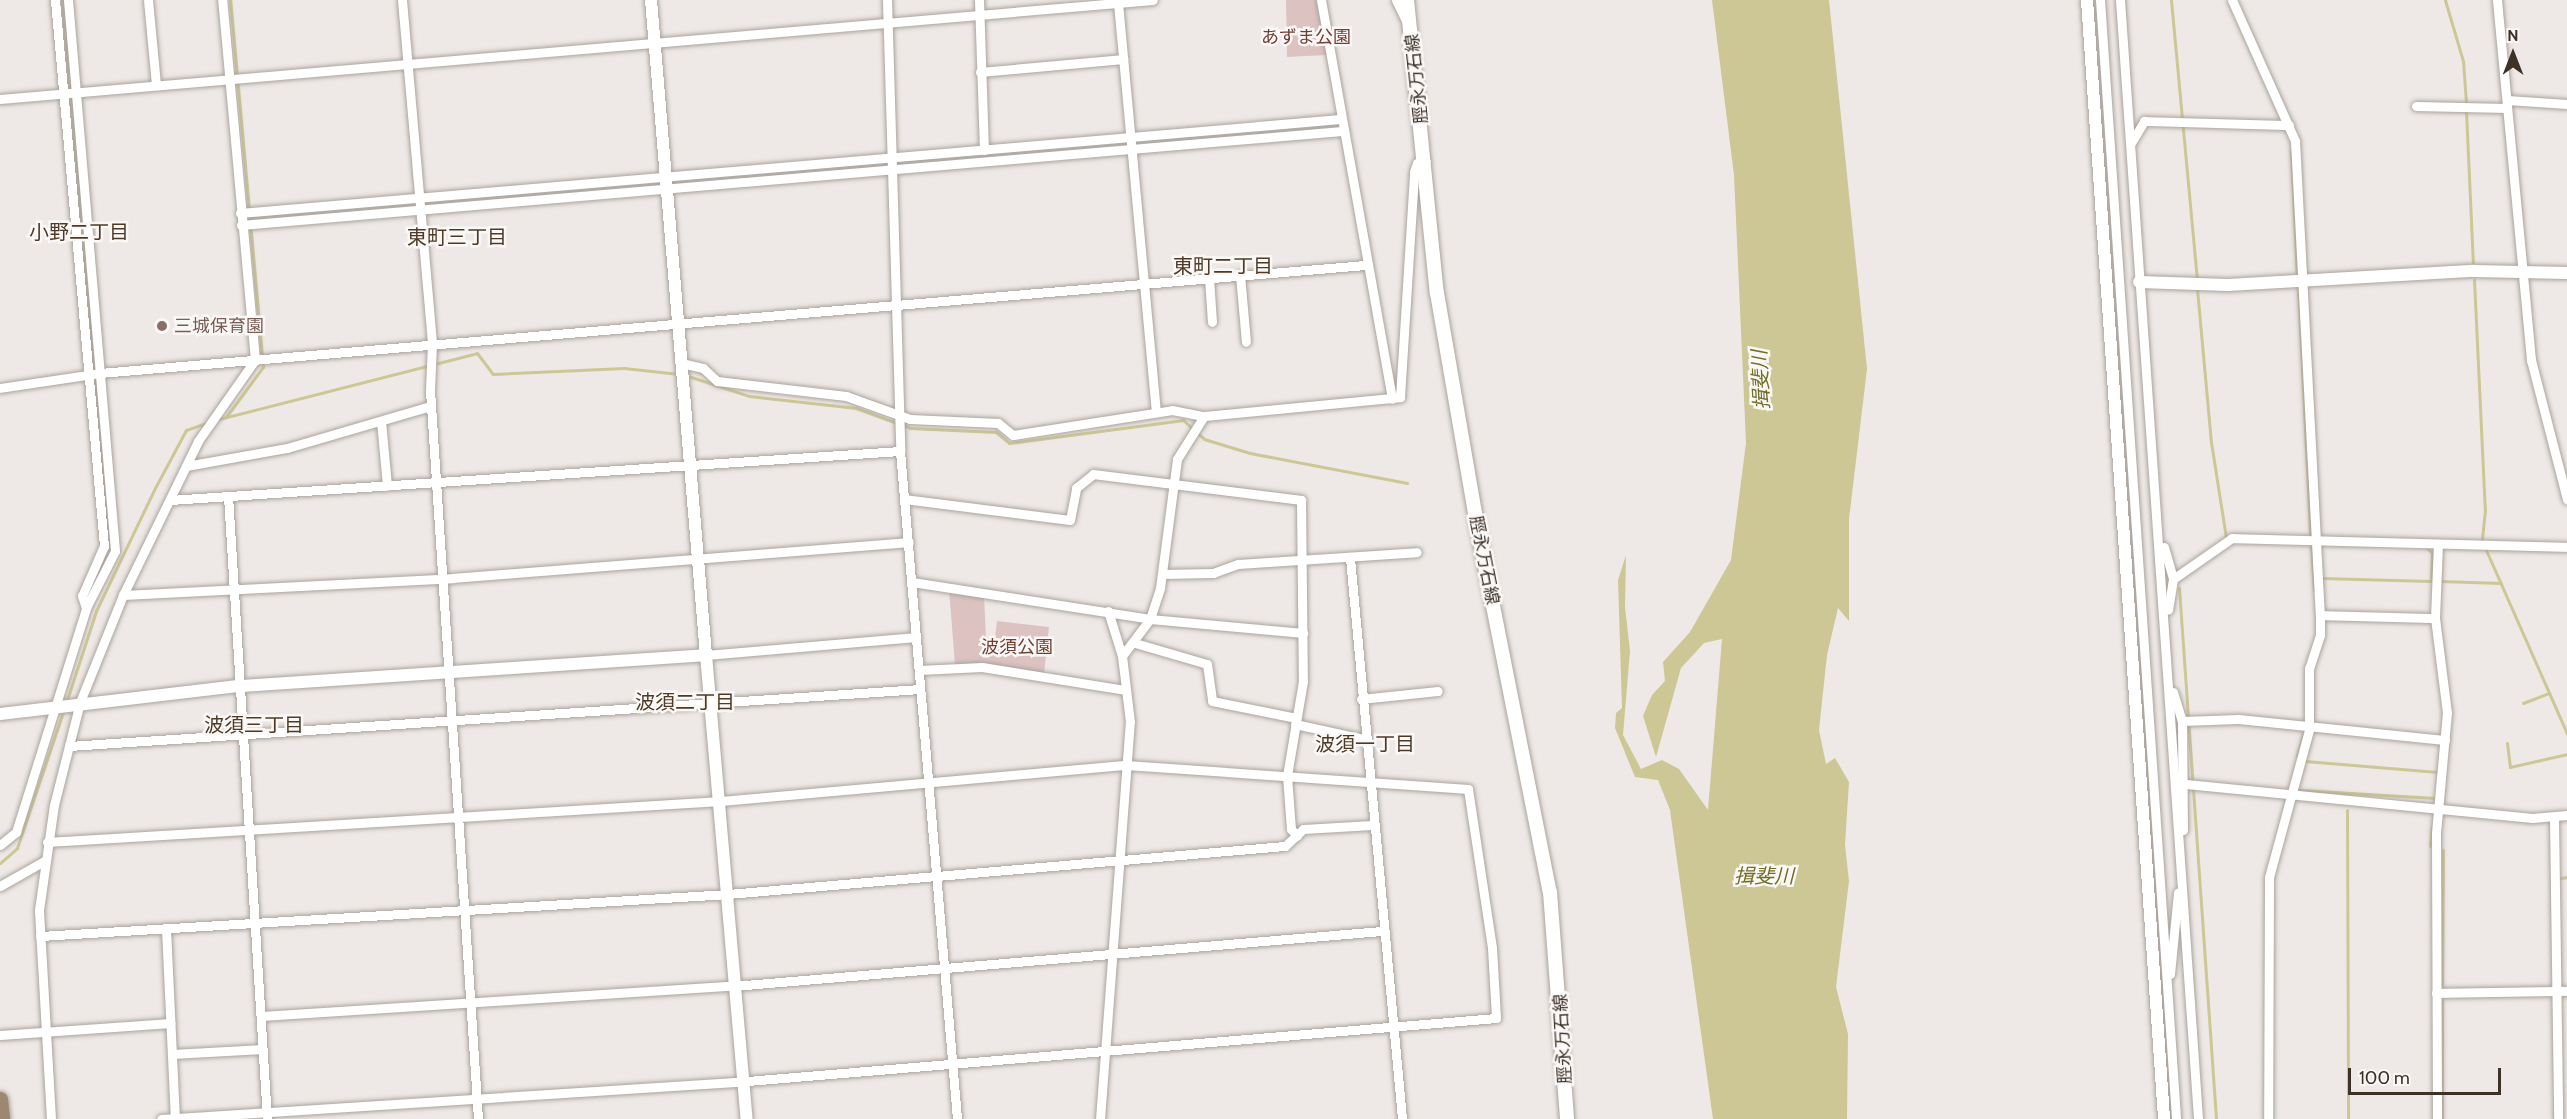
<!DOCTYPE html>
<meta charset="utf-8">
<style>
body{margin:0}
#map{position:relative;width:2567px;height:1119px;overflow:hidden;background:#eee9e6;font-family:Cabin,"Noto Sans JP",sans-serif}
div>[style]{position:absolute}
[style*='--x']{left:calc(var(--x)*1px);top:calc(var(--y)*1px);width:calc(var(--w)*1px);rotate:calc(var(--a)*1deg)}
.green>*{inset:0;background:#dcc3c2}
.water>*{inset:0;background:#ccc795}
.stream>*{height:3px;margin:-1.5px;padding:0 1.5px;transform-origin:1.5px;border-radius:1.5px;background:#ccc795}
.roads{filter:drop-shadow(0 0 2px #aba39d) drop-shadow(0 0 2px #aba39d)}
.minor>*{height:9px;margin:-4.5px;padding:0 4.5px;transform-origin:4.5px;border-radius:4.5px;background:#fff}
.tertiary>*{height:12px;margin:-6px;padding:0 6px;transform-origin:6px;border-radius:6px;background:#fff}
.secondary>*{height:14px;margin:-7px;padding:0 7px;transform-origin:7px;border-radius:7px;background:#fff}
.primary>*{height:15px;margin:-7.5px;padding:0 7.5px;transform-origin:7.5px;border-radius:7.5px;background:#9e8770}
.dots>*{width:16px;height:16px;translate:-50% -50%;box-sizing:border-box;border:3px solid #faf8f7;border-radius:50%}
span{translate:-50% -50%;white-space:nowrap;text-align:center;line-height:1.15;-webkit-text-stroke:5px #faf8f7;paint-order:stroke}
.park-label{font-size:18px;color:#713e35}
.street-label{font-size:18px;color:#3e3227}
.education-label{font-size:18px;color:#785e54}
.left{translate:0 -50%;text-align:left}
.neighbourhood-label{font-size:20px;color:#4e3a25}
.water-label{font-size:20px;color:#746e27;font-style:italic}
.north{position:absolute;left:2483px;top:24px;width:60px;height:60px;-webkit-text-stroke:4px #faf8f7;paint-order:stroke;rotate:0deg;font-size:16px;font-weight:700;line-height:24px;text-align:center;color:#3e3227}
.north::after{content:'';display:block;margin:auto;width:21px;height:27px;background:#3e3227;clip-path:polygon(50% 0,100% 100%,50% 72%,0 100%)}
.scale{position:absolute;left:2348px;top:1068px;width:153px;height:27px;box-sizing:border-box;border:3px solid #3e3227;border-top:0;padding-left:8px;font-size:18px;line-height:21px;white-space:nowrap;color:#3e3227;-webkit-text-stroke:4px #faf8f7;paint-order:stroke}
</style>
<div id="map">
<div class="green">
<i style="clip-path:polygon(1286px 0,1319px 0,1327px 55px,1287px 57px)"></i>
<i style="clip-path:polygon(949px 589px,984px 596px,986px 638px,995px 638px,997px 621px,1049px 627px,1044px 674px,955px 665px)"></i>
</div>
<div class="water">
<i style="clip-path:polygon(1712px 0,1829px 0,1867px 369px,1849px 519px,1849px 621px,1838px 608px,1827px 655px,1819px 730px,1826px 764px,1835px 758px,1849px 782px,1845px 845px,1849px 881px,1836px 987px,1848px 1034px,1847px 1119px,1713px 1119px,1670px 810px,1658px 780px,1635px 777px,1615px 728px,1616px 713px,1622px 708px,1618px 580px,1626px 555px,1625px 607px,1630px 651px,1623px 735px,1641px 769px,1662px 760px,1679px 769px,1708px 810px,1722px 639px,1704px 643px,1681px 668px,1656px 757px,1643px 716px,1652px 695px,1665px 681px,1663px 662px,1690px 632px,1731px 560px,1746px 443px,1734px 175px)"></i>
</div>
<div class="stream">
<i style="--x:62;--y:0;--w:397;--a:85.2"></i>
<i style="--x:2171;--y:0;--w:283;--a:84.7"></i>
<i style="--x:2445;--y:0;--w:64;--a:73.6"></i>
<i style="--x:2463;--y:61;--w:42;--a:85.9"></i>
<i style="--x:2466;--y:111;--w:152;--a:87.4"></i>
<i style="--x:2291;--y:151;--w:128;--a:87.3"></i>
<i style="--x:2474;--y:280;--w:230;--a:87.3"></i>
<i style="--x:2485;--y:510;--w:31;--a:96"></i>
<i style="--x:2298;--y:286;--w:248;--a:87.2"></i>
<i style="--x:2197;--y:289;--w:154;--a:84.8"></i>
<i style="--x:2211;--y:442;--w:97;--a:81.1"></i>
<i style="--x:685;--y:375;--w:67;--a:18.2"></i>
<i style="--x:749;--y:396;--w:108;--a:6.4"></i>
<i style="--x:856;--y:408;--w:58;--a:20.3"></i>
<i style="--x:910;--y:428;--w:86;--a:2.7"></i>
<i style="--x:996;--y:432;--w:17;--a:40"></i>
<i style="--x:1009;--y:443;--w:176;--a:-7.5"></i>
<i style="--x:1183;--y:420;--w:28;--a:42"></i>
<i style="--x:1204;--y:439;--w:48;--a:16.9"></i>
<i style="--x:1250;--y:453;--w:160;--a:10.8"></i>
<i style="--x:226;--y:417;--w:62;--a:-53.5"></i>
<i style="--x:263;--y:367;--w:368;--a:-95.1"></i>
<i style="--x:215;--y:420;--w:270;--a:-14.3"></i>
<i style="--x:477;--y:353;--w:26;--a:53"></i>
<i style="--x:493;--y:374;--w:131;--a:-2.6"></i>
<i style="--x:624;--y:368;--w:55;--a:6.2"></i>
<i style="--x:2311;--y:544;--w:46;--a:86.3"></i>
<i style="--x:2486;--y:550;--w:201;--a:66.2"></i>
<i style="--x:2321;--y:578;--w:110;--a:1.6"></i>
<i style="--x:2431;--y:581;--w:28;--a:-88"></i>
<i style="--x:2432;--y:553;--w:8;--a:-135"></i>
<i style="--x:2440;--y:581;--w:61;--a:1.9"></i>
<i style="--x:2179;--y:588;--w:532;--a:86.01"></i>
<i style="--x:91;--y:589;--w:46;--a:-68.4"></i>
<i style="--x:66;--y:703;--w:97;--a:-71.9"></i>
<i style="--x:96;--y:611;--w:136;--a:-64.4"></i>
<i style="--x:155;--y:488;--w:66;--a:-61.9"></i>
<i style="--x:186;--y:430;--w:24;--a:-19"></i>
<i style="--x:2523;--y:703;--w:28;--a:-21"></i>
<i style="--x:2507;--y:743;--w:24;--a:83"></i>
<i style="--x:2510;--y:767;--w:58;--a:-12.8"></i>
<i style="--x:2297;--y:756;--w:22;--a:-74"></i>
<i style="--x:2305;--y:761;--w:133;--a:4.7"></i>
<i style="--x:2300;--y:790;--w:136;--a:3.4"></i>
<i style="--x:2347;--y:810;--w:309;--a:89.8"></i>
<i style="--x:2430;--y:846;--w:19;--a:-84"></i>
<i style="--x:0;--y:863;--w:23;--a:-41"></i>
<i style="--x:17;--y:848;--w:147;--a:-71.3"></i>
<i style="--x:2561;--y:878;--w:6;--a:-9"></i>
<i style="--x:2442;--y:985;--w:135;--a:-89.6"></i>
<i style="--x:2442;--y:1000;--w:119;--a:90"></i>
</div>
<div class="roads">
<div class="minor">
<i style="--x:68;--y:0;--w:553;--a:85.12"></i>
<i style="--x:115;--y:551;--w:64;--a:117"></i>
<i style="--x:148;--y:0;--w:85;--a:84.6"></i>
<i style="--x:402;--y:0;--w:345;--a:85"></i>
<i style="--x:432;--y:344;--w:46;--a:92.5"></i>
<i style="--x:430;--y:390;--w:731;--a:86.23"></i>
<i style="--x:887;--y:0;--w:451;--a:88.3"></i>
<i style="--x:900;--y:451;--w:670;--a:85.12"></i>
<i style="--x:979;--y:0;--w:150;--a:88.1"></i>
<i style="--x:1321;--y:0;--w:405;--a:79.9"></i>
<i style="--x:1396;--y:0;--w:28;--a:64"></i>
<i style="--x:2100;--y:0;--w:1122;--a:86.11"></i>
<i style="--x:2120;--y:0;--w:1122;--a:86.01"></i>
<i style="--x:2232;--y:0;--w:154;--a:65.9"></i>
<i style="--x:2295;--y:141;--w:475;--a:87"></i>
<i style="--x:2320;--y:615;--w:20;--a:90"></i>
<i style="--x:2320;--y:635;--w:35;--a:108"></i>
<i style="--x:2309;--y:668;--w:62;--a:90"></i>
<i style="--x:2309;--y:730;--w:152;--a:105.2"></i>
<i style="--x:2269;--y:877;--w:242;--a:90.2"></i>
<i style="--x:2497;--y:0;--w:362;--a:84.6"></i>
<i style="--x:2531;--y:360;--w:144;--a:75.5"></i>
<i style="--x:1118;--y:3;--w:411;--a:84.7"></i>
<i style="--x:980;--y:72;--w:144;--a:-5.2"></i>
<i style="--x:0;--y:99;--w:1157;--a:-4.91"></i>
<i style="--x:2507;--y:100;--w:60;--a:3.8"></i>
<i style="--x:2416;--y:106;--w:91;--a:1.3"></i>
<i style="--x:2131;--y:143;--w:26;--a:-59"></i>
<i style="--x:2144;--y:121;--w:145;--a:1.6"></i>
<i style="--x:240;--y:213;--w:1104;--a:-4.88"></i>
<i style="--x:241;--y:225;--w:1105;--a:-4.88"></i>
<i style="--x:1240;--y:275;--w:67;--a:84.9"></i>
<i style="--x:1209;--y:278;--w:44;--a:86.1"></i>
<i style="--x:681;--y:363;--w:23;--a:13"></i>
<i style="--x:703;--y:368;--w:19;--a:43"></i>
<i style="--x:717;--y:381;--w:130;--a:6.6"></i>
<i style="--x:846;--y:396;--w:68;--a:19.8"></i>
<i style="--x:910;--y:419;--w:88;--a:2.6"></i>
<i style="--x:998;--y:423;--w:19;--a:39"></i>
<i style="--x:1013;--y:435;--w:161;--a:-8.9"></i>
<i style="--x:1172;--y:410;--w:33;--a:11"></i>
<i style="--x:0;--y:388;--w:101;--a:-8.5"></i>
<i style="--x:100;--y:373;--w:1271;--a:-4.88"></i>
<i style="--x:381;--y:421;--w:65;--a:84.7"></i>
<i style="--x:186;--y:466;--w:103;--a:-10.1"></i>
<i style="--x:287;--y:448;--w:150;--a:-16.3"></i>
<i style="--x:228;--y:496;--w:624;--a:86.42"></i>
<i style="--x:904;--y:499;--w:167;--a:7.2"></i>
<i style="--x:1070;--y:520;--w:33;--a:-79"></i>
<i style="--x:1076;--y:488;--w:22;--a:-39"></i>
<i style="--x:1093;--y:474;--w:210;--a:7.1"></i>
<i style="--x:1301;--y:500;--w:181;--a:89.4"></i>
<i style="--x:1303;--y:681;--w:96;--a:99.6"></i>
<i style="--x:1287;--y:776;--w:53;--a:85.7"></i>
<i style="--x:1291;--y:829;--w:9;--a:49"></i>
<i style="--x:170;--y:500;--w:732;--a:-3.84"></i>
<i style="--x:2164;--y:547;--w:33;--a:74"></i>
<i style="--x:2173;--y:579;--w:31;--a:99"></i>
<i style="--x:1350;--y:558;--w:563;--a:84.7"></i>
<i style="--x:1162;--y:574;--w:51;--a:-1.1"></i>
<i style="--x:1213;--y:573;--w:27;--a:-20"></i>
<i style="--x:1238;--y:564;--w:179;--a:-3.8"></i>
<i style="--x:2173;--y:579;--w:72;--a:-34.8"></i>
<i style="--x:2232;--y:538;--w:335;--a:1.5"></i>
<i style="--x:912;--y:582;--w:241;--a:8.8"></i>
<i style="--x:1150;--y:619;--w:154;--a:5.2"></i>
<i style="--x:123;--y:595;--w:330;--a:-2.9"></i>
<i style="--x:453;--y:578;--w:457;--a:-4.5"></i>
<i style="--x:1108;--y:611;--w:47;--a:72.7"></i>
<i style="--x:2320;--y:615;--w:115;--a:1.5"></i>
<i style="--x:1135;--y:643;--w:75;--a:16.3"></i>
<i style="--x:1207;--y:664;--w:37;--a:82"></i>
<i style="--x:1212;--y:701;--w:86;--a:11.4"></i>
<i style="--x:706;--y:655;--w:211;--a:-4.9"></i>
<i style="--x:919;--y:670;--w:63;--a:-2.7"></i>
<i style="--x:982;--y:667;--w:146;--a:9.1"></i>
<i style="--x:2173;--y:692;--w:30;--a:73"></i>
<i style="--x:2182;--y:721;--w:56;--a:-2"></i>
<i style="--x:2238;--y:719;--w:208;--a:5.8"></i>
<i style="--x:1361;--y:699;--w:77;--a:-5.9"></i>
<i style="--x:2182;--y:721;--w:109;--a:89.5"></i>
<i style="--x:1295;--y:724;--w:71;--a:12.3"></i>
<i style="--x:69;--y:746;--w:853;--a:-3.83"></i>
<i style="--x:2186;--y:784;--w:348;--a:5.6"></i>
<i style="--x:2532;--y:818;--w:35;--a:-5"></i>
<i style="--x:2554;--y:818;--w:301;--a:89.2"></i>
<i style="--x:47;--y:842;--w:675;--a:-3.48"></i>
<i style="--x:721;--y:801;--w:407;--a:-5.1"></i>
<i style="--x:1126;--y:765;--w:343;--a:4"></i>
<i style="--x:1468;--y:789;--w:161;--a:81.4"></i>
<i style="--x:1492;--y:948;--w:70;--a:86.7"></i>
<i style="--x:1496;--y:1018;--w:764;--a:175.19"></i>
<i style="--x:735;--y:1082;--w:575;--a:176.31"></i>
<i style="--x:0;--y:845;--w:21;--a:-39"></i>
<i style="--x:16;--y:832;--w:235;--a:-72.6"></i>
<i style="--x:86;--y:608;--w:13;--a:-108"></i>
<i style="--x:82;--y:596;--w:55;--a:-66.3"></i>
<i style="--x:104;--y:546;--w:548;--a:-95.13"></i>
<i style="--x:0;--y:886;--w:51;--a:-29.6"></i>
<i style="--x:166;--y:929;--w:190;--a:87.3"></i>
<i style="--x:40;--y:936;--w:689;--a:-3.49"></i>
<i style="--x:728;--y:894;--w:559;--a:-4.93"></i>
<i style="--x:1285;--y:846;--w:25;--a:-43"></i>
<i style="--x:1303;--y:829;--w:69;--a:-3.3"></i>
<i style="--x:2170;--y:974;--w:82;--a:-84.4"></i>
<i style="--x:2436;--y:993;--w:131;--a:-0.9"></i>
<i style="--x:262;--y:1016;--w:484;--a:-3.7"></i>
<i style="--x:745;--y:985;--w:638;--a:-4.85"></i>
<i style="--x:0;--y:1035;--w:171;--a:-4"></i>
<i style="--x:172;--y:1054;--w:91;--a:-3.1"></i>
<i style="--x:51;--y:1119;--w:209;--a:-93.3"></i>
<i style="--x:39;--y:910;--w:106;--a:-81.9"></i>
<i style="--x:54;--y:805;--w:106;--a:-75.8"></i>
<i style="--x:80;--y:702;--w:115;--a:-68.1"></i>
<i style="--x:123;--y:595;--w:171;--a:-64"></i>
<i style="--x:198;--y:441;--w:99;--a:-54.9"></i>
<i style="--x:255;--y:360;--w:362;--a:-95.2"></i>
<i style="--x:1100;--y:1119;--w:398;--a:-85.7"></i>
<i style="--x:1130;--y:722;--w:66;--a:-96.9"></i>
<i style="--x:1122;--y:656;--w:46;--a:-52.9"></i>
<i style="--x:1150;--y:619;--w:33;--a:-72"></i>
<i style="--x:1160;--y:588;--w:130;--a:-82.5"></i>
<i style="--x:1177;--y:459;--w:51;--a:-57.9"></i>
<i style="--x:1204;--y:416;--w:197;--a:-5.5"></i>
<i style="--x:1400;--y:397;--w:225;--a:-86.4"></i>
<i style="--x:1414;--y:172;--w:9;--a:-72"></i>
<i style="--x:1417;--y:163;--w:9;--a:-13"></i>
<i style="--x:2437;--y:1119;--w:286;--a:-90.2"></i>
<i style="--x:2436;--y:833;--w:121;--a:-84.8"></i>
<i style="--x:2447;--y:713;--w:96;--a:-97.2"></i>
<i style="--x:2435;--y:618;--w:74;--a:-87.7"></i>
</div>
<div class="tertiary">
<i style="--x:651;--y:0;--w:657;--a:85.2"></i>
<i style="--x:2087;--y:0;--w:1122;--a:86.06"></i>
<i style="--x:2139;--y:282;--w:89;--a:1.9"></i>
<i style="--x:2228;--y:285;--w:246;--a:-3.3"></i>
<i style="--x:2474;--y:271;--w:93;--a:1.2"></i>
<i style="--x:0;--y:714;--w:242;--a:-6.7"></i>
<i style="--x:240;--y:686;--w:467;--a:-3.8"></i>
<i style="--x:706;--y:655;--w:466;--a:85"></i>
</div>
<div class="secondary">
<i style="--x:1407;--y:0;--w:295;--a:84.2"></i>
<i style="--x:1437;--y:293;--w:235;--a:80.2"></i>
<i style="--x:1477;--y:525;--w:374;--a:78.8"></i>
<i style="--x:1550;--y:892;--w:228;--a:85.7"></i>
</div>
<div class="primary">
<i style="--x:0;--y:1099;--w:20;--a:84"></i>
</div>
</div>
<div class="dots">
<i style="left:162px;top:326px;background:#8d6e63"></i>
</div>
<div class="park-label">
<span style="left:1306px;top:37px">あずま公園</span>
<span style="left:1017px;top:647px">波須公園</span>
</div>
<div class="street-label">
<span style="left:1417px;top:79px;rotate:-96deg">脛永万石線</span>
<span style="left:1484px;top:560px;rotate:79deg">脛永万石線</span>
<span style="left:1563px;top:1039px;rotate:-93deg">脛永万石線</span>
</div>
<div class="education-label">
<span class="left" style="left:174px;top:326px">三城保育園</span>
</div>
<div class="neighbourhood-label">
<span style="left:79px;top:232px">小野二丁目</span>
<span style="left:457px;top:237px">東町三丁目</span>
<span style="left:1223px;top:266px">東町二丁目</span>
<span style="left:685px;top:702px">波須二丁目</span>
<span style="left:254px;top:725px">波須三丁目</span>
<span style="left:1365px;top:744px">波須一丁目</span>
</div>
<div class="water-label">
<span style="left:1761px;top:380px;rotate:-93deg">揖斐川</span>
<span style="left:1764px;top:876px">揖斐川</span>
</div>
<div class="north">N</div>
<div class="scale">100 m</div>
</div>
